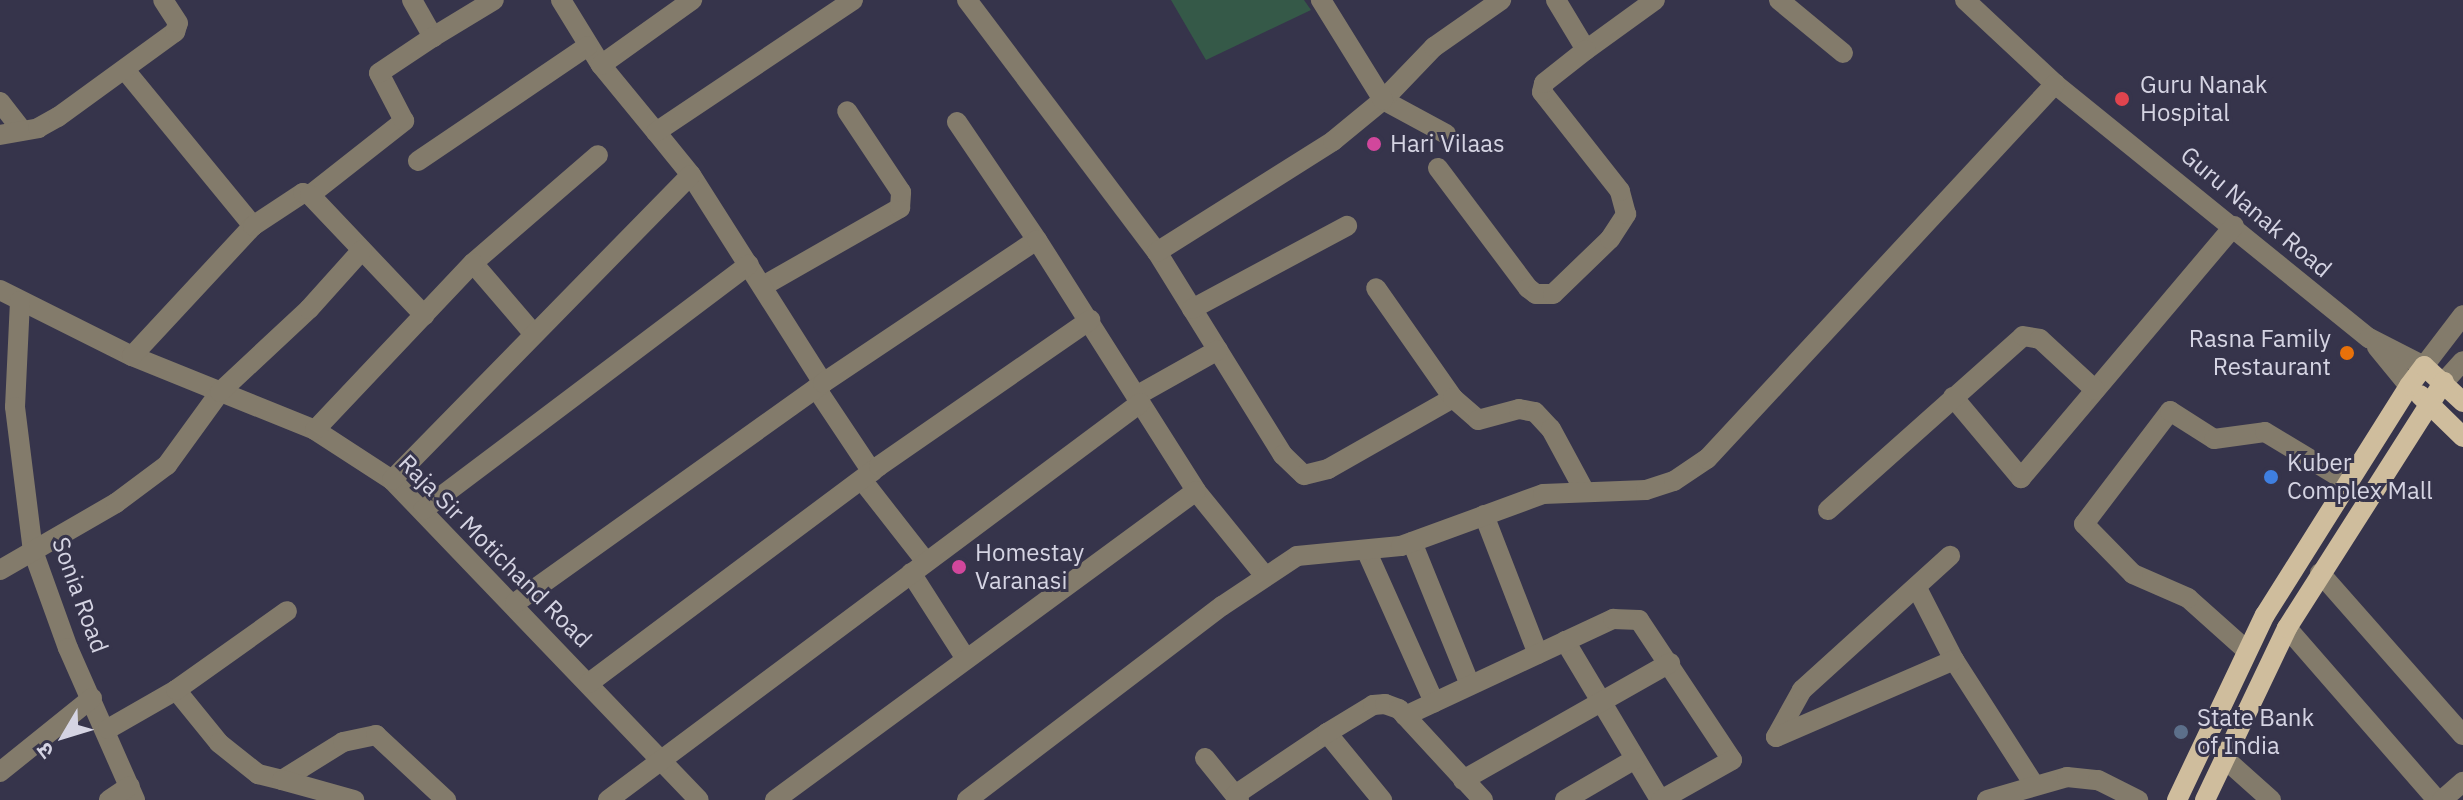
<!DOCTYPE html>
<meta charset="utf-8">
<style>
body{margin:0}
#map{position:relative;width:2463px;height:800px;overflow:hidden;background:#36344b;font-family:"IBM Plex Sans","Noto Sans Devanagari",sans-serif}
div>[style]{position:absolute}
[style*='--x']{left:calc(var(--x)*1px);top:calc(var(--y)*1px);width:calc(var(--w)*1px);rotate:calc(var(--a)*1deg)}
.green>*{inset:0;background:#355948}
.minor>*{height:20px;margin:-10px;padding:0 10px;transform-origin:10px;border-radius:10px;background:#837b6b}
.major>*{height:20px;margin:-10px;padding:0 10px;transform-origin:10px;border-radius:10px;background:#cfbd9d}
.dots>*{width:22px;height:22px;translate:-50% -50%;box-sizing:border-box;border:4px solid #36344b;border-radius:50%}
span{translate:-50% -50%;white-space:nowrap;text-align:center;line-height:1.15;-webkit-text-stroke:6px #36344b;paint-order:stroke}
.poi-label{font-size:24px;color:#d5d4e3}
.left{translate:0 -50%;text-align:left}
.right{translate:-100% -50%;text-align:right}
.street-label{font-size:24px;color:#d5d4e3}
.north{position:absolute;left:24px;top:696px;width:80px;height:80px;-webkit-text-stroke:6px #36344b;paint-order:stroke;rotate:232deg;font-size:22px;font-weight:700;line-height:32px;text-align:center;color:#d5d4e3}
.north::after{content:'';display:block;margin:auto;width:28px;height:36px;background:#d5d4e3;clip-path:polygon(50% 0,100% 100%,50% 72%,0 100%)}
</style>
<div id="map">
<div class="green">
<i style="clip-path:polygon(1171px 0,1304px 0,1311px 10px,1206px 60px)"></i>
</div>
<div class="minor">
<i style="--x:412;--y:0;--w:43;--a:60.4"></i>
<i style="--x:433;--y:37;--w:71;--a:-31.2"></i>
<i style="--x:561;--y:0;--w:76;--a:58.4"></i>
<i style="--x:601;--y:65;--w:87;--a:50.6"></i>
<i style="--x:967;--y:0;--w:316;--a:53"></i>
<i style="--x:1157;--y:252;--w:239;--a:58.2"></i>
<i style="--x:1283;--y:455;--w:29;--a:44"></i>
<i style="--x:1304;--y:475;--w:25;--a:-14"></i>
<i style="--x:1328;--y:469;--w:144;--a:-29.6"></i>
<i style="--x:1453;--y:398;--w:134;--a:-125"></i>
<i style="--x:1556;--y:0;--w:58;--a:59"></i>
<i style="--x:1586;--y:50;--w:85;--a:-35.9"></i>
<i style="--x:1779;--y:0;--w:83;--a:39.6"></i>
<i style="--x:1965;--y:0;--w:123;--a:43"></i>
<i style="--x:2055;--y:84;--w:404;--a:39"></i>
<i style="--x:2369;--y:338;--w:62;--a:27"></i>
<i style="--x:2424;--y:366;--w:64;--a:-52.6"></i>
<i style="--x:601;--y:65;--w:112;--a:-35.5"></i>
<i style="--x:125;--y:70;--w:202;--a:50.6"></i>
<i style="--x:0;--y:102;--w:36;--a:52"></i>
<i style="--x:957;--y:122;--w:143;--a:55.9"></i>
<i style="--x:1446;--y:134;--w:72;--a:-151.6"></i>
<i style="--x:1383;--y:100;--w:74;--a:-46.1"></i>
<i style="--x:1434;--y:47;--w:82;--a:-35"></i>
<i style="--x:0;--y:135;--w:39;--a:-10"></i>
<i style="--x:38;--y:128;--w:23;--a:-29"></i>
<i style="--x:58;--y:117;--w:145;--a:-36"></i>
<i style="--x:175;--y:32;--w:9;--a:-72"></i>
<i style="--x:178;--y:23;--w:27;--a:-123"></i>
<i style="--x:418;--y:161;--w:205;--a:-34.1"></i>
<i style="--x:1438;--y:168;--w:150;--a:53.1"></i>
<i style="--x:1528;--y:288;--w:10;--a:37"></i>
<i style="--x:1536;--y:294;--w:17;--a:0"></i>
<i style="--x:1553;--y:294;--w:79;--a:-44"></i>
<i style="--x:1610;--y:239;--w:30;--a:-57"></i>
<i style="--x:1626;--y:214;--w:24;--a:-105"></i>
<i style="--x:1620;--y:191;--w:126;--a:-128.2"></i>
<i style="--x:1542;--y:92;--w:9;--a:-77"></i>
<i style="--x:1544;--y:83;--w:53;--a:-38.2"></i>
<i style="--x:310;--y:195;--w:120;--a:-38.2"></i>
<i style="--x:404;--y:121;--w:54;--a:-117.5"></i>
<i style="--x:379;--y:73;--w:65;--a:-33.7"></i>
<i style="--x:1157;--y:252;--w:208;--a:-32.2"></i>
<i style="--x:1333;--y:141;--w:65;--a:-39.4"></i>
<i style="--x:1383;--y:100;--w:118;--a:-121.8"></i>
<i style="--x:763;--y:286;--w:158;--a:-29.7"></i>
<i style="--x:900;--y:208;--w:16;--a:-86"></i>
<i style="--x:901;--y:192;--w:97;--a:-123.7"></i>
<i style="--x:0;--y:290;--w:148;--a:26.6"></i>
<i style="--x:132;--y:356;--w:197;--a:22"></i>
<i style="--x:315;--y:430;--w:92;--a:33"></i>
<i style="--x:392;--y:480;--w:443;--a:46.2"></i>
<i style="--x:20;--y:301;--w:106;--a:92.7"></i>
<i style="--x:15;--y:407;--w:145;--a:82.9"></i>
<i style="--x:33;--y:551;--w:103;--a:70.2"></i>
<i style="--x:68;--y:648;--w:166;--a:66.2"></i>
<i style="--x:1192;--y:309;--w:176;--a:-28.2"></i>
<i style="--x:533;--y:333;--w:92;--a:-130.6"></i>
<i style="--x:473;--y:263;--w:165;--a:-40.8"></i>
<i style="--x:2377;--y:347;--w:50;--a:50.6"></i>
<i style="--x:132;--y:356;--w:178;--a:-47.1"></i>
<i style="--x:253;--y:226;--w:60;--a:-33.4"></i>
<i style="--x:303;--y:193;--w:7;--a:16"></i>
<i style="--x:310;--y:195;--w:166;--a:46.5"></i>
<i style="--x:2444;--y:382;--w:28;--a:-48"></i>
<i style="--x:823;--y:383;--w:246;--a:-122.4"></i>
<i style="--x:691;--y:175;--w:55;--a:-129.1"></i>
<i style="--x:656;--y:132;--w:237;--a:-33.8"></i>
<i style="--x:816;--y:388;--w:101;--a:56.3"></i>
<i style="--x:1136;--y:396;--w:94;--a:-29.3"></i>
<i style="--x:1953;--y:397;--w:106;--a:50"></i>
<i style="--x:2021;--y:478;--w:330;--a:-49.8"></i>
<i style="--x:1453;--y:398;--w:33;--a:41"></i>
<i style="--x:1478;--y:420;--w:42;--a:-15"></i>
<i style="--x:1519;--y:409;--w:16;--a:11"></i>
<i style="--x:1535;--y:412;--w:23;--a:47"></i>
<i style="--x:1551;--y:429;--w:69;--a:61.6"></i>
<i style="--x:315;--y:430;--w:230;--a:-46.6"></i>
<i style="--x:392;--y:480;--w:427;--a:-45.6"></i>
<i style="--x:862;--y:480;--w:104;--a:52"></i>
<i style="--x:423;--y:510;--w:408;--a:-37"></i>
<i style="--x:1828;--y:510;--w:261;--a:-41.7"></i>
<i style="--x:2023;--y:336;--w:17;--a:10"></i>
<i style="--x:2040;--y:339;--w:75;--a:42.8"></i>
<i style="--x:1484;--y:515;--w:149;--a:68.8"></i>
<i style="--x:1412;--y:542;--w:154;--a:67.9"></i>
<i style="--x:1366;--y:550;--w:167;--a:65.9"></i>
<i style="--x:0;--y:570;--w:134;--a:-30"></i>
<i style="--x:116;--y:503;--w:64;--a:-36.7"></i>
<i style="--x:167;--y:465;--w:90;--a:-54"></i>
<i style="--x:220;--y:392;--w:122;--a:-43"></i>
<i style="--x:309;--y:309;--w:79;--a:-48.1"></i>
<i style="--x:911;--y:573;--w:102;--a:57.4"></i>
<i style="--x:2320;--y:573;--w:216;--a:48.6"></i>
<i style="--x:1918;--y:590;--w:79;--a:62.8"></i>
<i style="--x:1954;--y:660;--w:146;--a:57.3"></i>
<i style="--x:515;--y:603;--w:379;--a:-35.5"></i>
<i style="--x:823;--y:383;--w:257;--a:-33.8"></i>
<i style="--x:1037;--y:240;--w:297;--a:57.6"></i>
<i style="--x:1196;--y:491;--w:109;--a:50.9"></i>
<i style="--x:2287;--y:628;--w:228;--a:48.9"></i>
<i style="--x:1565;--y:641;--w:185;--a:59.1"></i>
<i style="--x:2245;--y:649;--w:76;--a:-138.2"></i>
<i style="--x:2188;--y:598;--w:60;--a:-156.4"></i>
<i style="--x:2133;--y:574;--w:70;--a:-134.4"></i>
<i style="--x:2084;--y:524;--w:142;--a:-52.7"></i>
<i style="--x:2170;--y:411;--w:52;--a:32.5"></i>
<i style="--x:2214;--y:439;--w:51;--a:-7.8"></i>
<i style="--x:2265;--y:432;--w:97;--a:31.1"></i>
<i style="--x:589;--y:683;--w:362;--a:-36.8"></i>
<i style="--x:879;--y:466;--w:257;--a:-34.7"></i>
<i style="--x:176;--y:690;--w:68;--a:50.9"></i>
<i style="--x:219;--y:743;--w:50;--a:38.5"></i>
<i style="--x:258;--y:774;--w:25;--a:14"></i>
<i style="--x:282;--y:780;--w:72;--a:-31.9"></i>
<i style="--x:343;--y:742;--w:34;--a:-12"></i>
<i style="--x:376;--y:735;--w:96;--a:42.9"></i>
<i style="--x:1405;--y:716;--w:230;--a:-25"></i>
<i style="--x:1613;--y:619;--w:26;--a:2"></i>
<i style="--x:1639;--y:620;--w:168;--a:56.4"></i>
<i style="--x:1732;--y:760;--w:81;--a:150.6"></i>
<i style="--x:108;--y:729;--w:78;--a:-29.8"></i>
<i style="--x:176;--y:690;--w:136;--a:-35.4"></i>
<i style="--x:1327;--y:733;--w:87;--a:50.6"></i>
<i style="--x:1776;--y:737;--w:54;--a:-61"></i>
<i style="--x:1802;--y:690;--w:200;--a:-42.2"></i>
<i style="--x:1776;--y:737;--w:194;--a:-23.4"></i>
<i style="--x:1205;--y:758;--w:54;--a:51"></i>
<i style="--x:2224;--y:758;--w:63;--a:41.8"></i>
<i style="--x:0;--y:772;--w:118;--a:-38.8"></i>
<i style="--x:282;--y:780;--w:75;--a:15.5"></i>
<i style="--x:1463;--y:780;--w:238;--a:-29.5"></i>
<i style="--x:1235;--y:795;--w:111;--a:-34"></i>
<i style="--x:1327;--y:733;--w:54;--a:-31.3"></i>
<i style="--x:1373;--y:705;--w:12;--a:-5"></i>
<i style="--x:1385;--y:704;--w:15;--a:20"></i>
<i style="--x:1399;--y:709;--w:124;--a:47.3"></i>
<i style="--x:109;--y:800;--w:25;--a:-34"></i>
<i style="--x:608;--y:800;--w:664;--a:-36.73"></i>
<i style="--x:775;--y:800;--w:522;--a:-36.28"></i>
<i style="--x:967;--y:800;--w:320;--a:-37.3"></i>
<i style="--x:1222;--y:606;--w:90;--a:-33.7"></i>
<i style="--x:1297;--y:556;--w:104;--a:-5.5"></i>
<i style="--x:1401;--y:546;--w:151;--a:-20.1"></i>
<i style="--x:1543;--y:494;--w:103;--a:-2.2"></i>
<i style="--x:1646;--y:490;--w:29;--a:-18"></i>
<i style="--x:1674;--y:481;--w:40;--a:-34"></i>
<i style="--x:1707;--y:459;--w:512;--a:-47.14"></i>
<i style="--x:1565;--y:800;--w:81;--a:-30.4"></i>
<i style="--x:1987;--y:800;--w:83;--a:-16"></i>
<i style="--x:2067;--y:777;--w:31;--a:6"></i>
<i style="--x:2098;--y:780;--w:45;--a:26.6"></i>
<i style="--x:2442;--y:800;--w:28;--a:-41"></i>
</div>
<div class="major">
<i style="--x:2420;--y:395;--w:60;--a:44.3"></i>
<i style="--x:2177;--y:800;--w:205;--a:-64.6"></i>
<i style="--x:2265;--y:615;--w:271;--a:-57.8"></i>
<i style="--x:2409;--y:386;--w:25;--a:-53"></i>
<i style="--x:2424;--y:366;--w:53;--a:42.7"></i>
<i style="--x:2205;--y:800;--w:191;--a:-64.5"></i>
<i style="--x:2287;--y:628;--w:292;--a:-57.5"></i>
</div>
<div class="dots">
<i style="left:2122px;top:99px;background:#e0444e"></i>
<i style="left:1374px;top:144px;background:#d1479c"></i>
<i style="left:2347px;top:353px;background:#e8710a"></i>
<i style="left:2271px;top:477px;background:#3f7fe0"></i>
<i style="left:959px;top:567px;background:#d1479c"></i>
<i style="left:2181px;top:732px;background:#5c6f8a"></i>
</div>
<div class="poi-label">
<span class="left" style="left:2140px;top:99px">Guru Nanak<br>Hospital</span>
<span class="left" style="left:1390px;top:144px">Hari Vilaas</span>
<span class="right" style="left:2331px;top:353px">Rasna Family<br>Restaurant</span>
<span class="left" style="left:2287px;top:477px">Kuber<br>Complex Mall</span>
<span class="left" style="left:975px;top:567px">Homestay<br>Varanasi</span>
<span class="left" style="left:2197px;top:732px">State Bank<br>of India</span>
</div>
<div class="street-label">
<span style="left:2256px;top:212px;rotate:40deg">Guru Nanak Road</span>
<span style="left:495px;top:551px;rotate:45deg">Raja Sir Motichand Road</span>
<span style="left:80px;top:595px;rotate:70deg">Sonia Road</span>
</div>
<div class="north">उ</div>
</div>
